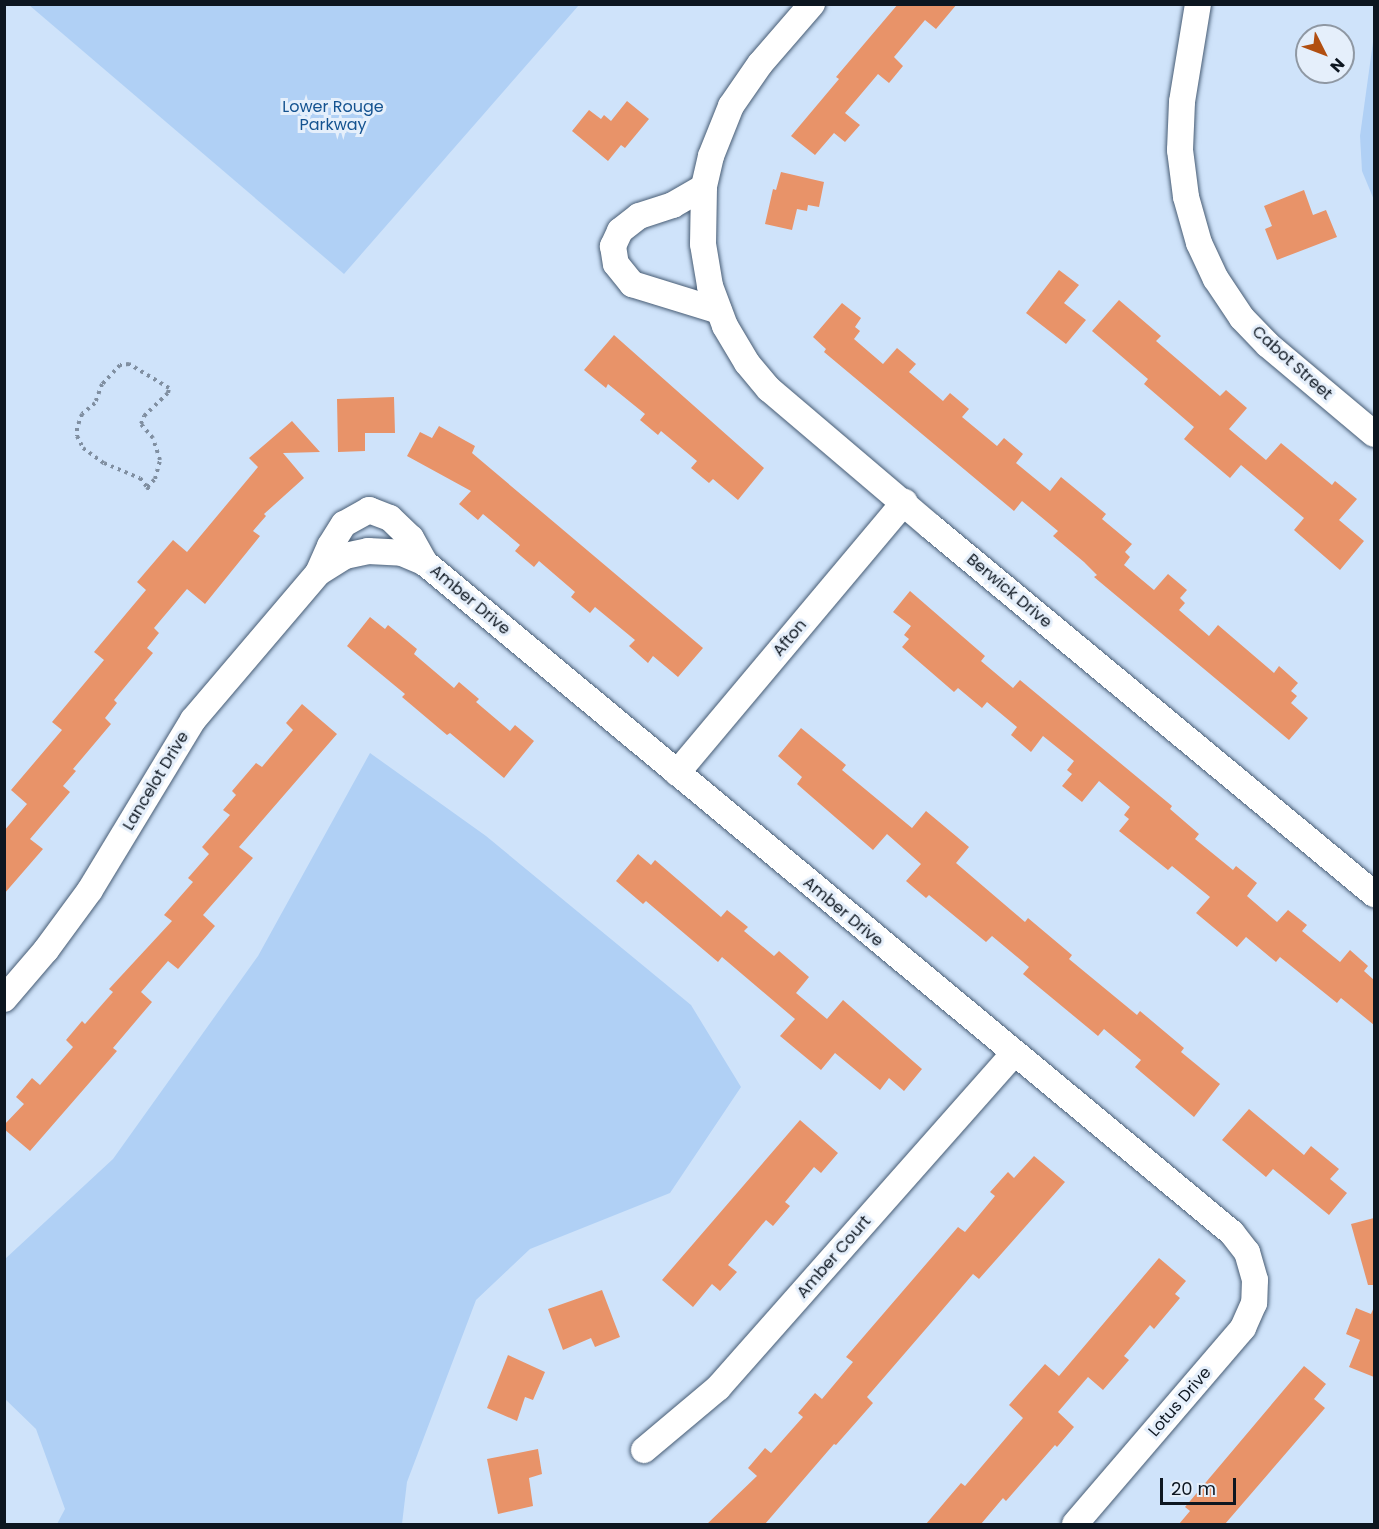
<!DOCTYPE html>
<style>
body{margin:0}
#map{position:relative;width:1379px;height:1529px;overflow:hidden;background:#cfe3fa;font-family:Poppins,sans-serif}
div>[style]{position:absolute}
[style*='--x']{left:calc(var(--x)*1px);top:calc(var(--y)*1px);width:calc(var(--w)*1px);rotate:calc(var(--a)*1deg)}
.green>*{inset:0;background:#b0d0f5}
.building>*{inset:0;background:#e89369}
.path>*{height:4px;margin-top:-2px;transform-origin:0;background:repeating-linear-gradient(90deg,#808fa1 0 3px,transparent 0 7.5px)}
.roads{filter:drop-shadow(0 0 2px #475c74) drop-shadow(0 0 2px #475c74)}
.street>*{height:26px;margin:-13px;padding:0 13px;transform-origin:13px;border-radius:13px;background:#fff}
span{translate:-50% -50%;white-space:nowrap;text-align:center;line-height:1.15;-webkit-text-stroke:6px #e5effb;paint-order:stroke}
.park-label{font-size:16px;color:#155390}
.street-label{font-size:16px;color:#0d1620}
.frame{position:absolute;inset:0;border:6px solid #0d1620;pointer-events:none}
.north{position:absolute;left:1295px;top:24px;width:60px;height:60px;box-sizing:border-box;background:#e5effb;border:2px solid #8f98a3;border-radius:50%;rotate:132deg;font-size:16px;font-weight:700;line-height:24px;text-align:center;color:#0d1620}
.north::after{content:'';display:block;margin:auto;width:21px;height:27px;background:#b14f11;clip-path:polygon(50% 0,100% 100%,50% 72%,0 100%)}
.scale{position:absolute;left:1160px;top:1478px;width:76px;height:27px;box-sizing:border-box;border:3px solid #0d1620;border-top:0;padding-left:8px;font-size:18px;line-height:21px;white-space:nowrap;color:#0d1620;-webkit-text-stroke:4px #e5effb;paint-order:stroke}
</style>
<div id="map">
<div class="green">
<i style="clip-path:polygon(29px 5px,579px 5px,344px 274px)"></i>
<i style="clip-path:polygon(1374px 35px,1374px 200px,1362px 171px,1360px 136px)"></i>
<i style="clip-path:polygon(370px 753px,486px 836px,691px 1005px,741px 1087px,670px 1193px,530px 1249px,476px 1300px,407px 1482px,402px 1524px,57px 1524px,65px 1509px,36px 1429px,5px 1399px,5px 1259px,113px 1159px,258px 956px)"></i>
</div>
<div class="building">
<i style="clip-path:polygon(898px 4px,957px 4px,936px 29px,925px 20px,894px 57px,903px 66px,889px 83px,878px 74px,845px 113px,860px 125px,845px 142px,834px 133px,815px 155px,791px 136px,839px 79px,836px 77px)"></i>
<i style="clip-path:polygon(627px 101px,649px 119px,625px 148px,621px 145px,608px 161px,572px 131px,589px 110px,601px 119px,604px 115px,611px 121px)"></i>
<i style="clip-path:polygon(781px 172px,824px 182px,819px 207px,808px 205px,807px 211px,797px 209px,792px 230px,765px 224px,773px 189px,776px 190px)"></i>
<i style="clip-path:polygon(1304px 190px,1313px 215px,1326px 210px,1337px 237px,1277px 260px,1265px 229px,1272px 226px,1264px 206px)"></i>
<i style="clip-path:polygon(1059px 270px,1079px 285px,1064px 303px,1086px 320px,1066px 344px,1026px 313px)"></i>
<i style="clip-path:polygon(1119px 300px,1161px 336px,1156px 341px,1220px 396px,1226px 390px,1247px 408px,1229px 429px,1266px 460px,1281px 443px,1332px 485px,1335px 481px,1357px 499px,1339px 520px,1364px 541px,1340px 570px,1294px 530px,1304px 518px,1241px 465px,1230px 478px,1184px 439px,1194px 427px,1144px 384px,1148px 379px,1092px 331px)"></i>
<i style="clip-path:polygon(842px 303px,861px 318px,855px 327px,860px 331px,854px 339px,883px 364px,897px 348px,916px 364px,909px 372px,943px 401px,950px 393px,969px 409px,962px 417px,997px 446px,1004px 438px,1023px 454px,1016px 463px,1050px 491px,1061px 477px,1106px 514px,1102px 519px,1132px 544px,1125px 552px,1130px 557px,1124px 565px,1154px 590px,1168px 574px,1187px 590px,1180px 598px,1185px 603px,1179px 610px,1209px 636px,1218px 625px,1274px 673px,1279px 666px,1298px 683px,1291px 691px,1297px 696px,1291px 703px,1308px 718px,1289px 740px,1094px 577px,1097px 575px,1084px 562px,1053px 536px,1058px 531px,1022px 501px,1014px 511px,824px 352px,826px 349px,813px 337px)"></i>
<i style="clip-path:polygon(614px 335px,764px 468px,738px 500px,713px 479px,709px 483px,691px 468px,697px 461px,661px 431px,658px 435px,640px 420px,645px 414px,608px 384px,606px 388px,584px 370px)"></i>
<i style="clip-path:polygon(394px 397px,395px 433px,365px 433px,365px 451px,338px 452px,337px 399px)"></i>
<i style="clip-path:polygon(292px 421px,320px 452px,283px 453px,304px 478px,264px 514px,266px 516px,253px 531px,260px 536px,205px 604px,187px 589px,154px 628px,159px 633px,147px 648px,153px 653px,114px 700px,117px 703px,105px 718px,111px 724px,73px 769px,76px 771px,63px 786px,70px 792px,30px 839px,43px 849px,4px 894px,4px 831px,27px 804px,11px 790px,62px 730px,52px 722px,104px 660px,94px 652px,146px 590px,137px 582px,173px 540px,187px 552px,258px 467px,249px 458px)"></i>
<i style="clip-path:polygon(439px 426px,475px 446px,472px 453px,703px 648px,678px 677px,653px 656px,648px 663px,629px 646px,635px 640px,595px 607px,590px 613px,571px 597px,575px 592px,539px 561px,534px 567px,515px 551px,520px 545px,483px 514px,478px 520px,459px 504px,471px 491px,407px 456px,420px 432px,432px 438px)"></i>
<i style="clip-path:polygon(910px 591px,985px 656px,981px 661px,1013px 688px,1020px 680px,1172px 806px,1170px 809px,1199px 834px,1195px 839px,1233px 870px,1236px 866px,1257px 883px,1247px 896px,1277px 922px,1288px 910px,1307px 925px,1302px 931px,1340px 962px,1350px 950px,1368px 966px,1364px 971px,1374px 980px,1374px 1025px,1341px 998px,1337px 1003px,1280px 957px,1276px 962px,1246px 937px,1237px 947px,1196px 913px,1210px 897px,1172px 866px,1168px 870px,1119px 831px,1129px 819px,1124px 815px,1130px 807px,1099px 781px,1082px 802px,1062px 786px,1072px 774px,1067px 770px,1074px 761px,1043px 736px,1031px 752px,1011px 735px,1017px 727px,987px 702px,982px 708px,958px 688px,954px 692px,902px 647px,909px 639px,904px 635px,911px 626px,893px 612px)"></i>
<i style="clip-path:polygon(370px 617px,385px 629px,388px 625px,417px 649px,414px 654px,454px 688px,459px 682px,479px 699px,476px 702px,510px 731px,515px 725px,534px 741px,504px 778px,450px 733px,447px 735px,402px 697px,405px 694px,347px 646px)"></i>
<i style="clip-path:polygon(302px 704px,337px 734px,239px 847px,253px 858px,203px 915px,215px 926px,178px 969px,168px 961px,141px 992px,152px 1002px,113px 1048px,117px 1051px,30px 1151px,4px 1129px,4px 1125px,24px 1104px,16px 1097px,32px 1078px,40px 1085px,73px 1047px,66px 1040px,82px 1021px,85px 1024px,113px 992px,109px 989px,172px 921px,164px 915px,193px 882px,188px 878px,209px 854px,202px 847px,230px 815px,223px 810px,236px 795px,232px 791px,256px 763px,262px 767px,293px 730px,286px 723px)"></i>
<i style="clip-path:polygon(801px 728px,846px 765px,842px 770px,912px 828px,926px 811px,969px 847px,956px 863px,1025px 922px,1028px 918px,1072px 955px,1069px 959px,1137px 1015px,1140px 1011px,1184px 1048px,1181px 1052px,1220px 1084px,1194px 1117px,1135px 1067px,1141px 1060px,1104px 1029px,1098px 1036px,1023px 974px,1029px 967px,992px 936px,986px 942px,929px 895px,926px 898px,906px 881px,921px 864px,887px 834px,873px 850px,797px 784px,802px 777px,778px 756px)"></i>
<i style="clip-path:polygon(638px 854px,651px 865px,655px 860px,721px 917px,727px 910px,748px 927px,744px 931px,774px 956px,779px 951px,809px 977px,796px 993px,827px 1019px,843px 1000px,922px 1069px,904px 1091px,889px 1078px,880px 1090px,835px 1053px,821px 1070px,780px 1036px,795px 1019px,722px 957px,718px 962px,646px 901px,643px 904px,616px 881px)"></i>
<i style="clip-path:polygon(1249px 1109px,1304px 1155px,1311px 1146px,1339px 1169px,1330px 1179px,1347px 1193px,1329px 1215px,1273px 1169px,1266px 1177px,1222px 1140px)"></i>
<i style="clip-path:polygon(800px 1120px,838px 1153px,821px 1173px,814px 1167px,785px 1202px,790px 1206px,773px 1226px,766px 1220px,728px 1265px,737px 1272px,720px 1291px,712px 1284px,693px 1307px,662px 1280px)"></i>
<i style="clip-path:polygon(1034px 1156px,1065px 1182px,979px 1279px,973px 1274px,937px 1316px,867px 1397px,873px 1403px,836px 1445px,834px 1444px,765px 1524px,707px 1524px,757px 1476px,748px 1468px,765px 1448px,771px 1453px,803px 1417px,798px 1413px,815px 1393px,822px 1399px,853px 1362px,846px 1357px,958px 1227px,965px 1232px,995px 1196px,990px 1192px,1008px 1172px,1014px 1178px)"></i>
<i style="clip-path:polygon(1374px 1218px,1374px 1285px,1368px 1285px,1351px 1224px)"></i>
<i style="clip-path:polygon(1159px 1258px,1186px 1281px,1175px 1294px,1180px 1298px,1154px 1329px,1150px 1325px,1124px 1356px,1129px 1360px,1103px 1390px,1088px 1377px,1058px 1412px,1074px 1427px,1057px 1447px,1055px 1445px,1006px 1501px,1003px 1498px,981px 1524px,926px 1524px,961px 1483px,965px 1486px,1023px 1418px,1009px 1405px,1045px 1364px,1059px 1376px)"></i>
<i style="clip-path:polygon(602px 1290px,620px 1337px,595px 1347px,591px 1338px,563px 1350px,548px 1309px)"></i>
<i style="clip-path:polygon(1374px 1307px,1374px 1377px,1349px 1367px,1360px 1340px,1346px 1334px,1356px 1308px,1371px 1314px)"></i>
<i style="clip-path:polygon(508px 1355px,545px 1372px,533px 1400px,525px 1397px,517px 1421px,487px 1408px)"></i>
<i style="clip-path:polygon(1304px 1366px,1326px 1384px,1314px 1399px,1325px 1408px,1225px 1524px,1179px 1524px,1190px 1511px,1185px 1507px)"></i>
<i style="clip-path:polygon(538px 1449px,542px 1474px,529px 1478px,533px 1506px,498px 1514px,487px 1459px)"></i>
</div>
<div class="path">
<i style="--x:147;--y:487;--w:11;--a:-45"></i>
<i style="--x:155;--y:479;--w:20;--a:-75"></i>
<i style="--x:160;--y:460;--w:23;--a:-108"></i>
<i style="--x:153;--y:438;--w:18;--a:-131"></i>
<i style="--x:141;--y:424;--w:9;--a:-69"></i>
<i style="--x:144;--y:416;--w:33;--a:-44"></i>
<i style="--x:168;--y:393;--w:5;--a:-79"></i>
<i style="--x:169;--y:388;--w:47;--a:-149"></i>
<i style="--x:129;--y:364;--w:9;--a:174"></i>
<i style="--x:120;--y:365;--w:26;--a:133"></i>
<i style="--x:102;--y:384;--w:20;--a:110"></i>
<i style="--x:95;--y:403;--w:17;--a:140"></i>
<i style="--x:82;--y:414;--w:15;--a:110"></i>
<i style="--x:77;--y:428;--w:8;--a:90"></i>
<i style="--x:77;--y:436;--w:13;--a:63"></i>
<i style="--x:83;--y:448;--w:26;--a:36"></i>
<i style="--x:104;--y:463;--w:39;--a:23"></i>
<i style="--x:140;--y:478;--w:11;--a:52"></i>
<i style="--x:147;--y:487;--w:5;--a:53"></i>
</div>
<div class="roads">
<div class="street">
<i style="--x:812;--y:4;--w:79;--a:130.9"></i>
<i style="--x:760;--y:64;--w:51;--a:124.6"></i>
<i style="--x:731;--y:106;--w:54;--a:111.8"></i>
<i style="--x:711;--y:156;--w:32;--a:103"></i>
<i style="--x:704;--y:187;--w:57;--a:91"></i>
<i style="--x:703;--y:244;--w:43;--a:80.5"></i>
<i style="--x:710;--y:286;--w:43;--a:69.4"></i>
<i style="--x:725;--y:326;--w:43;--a:59.3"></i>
<i style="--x:747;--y:363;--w:34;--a:50"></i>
<i style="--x:769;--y:389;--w:211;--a:40.4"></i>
<i style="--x:930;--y:526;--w:577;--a:39.65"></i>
<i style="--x:1198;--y:4;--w:99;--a:99.3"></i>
<i style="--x:1182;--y:102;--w:48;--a:92.4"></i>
<i style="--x:1180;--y:150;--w:47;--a:82.7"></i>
<i style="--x:1186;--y:197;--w:48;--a:74.2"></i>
<i style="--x:1199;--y:243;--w:40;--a:65"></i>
<i style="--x:1216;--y:279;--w:47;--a:56.3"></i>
<i style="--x:1242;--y:318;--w:37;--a:46"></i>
<i style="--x:1268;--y:345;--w:138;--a:40"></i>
<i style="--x:704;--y:187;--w:36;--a:150"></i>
<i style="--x:673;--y:205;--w:36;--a:162"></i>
<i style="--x:639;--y:216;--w:24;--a:142"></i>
<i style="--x:620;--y:231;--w:17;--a:115"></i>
<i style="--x:613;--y:246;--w:18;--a:81"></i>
<i style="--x:616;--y:264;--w:26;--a:51"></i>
<i style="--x:632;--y:284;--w:91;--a:17.2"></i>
<i style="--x:318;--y:573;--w:30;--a:-66"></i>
<i style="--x:330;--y:546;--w:26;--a:-58"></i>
<i style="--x:344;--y:524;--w:29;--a:-29"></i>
<i style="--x:369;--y:510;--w:22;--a:21"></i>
<i style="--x:390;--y:518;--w:29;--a:44"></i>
<i style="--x:411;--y:538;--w:29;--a:61"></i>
<i style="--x:677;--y:773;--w:354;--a:-50"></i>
<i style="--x:4;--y:999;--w:65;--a:-49.4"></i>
<i style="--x:46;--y:950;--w:74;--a:-53.7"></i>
<i style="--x:90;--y:890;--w:199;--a:-58.8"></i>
<i style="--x:193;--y:720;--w:193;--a:-49.6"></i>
<i style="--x:318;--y:573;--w:32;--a:-32"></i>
<i style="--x:345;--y:556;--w:24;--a:-12"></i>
<i style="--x:368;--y:551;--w:34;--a:3"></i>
<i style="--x:402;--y:553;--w:25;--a:23"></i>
<i style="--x:425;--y:563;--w:1049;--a:39.7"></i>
<i style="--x:1232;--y:1233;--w:24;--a:52"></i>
<i style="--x:1247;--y:1252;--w:29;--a:74"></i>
<i style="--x:1255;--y:1280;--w:23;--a:92"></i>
<i style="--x:1254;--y:1303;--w:27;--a:114"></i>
<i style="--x:1243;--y:1328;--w:258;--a:130.6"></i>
<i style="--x:644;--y:1450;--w:97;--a:-40"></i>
<i style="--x:718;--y:1388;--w:447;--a:-48.5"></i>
</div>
</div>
<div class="park-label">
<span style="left:333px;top:116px">Lower Rouge<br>Parkway</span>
</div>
<div class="street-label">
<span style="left:1292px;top:363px;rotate:42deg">Cabot Street</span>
<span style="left:1009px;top:591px;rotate:40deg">Berwick Drive</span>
<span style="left:470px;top:600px;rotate:40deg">Amber Drive</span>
<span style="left:790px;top:638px;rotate:-50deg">Afton</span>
<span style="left:156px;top:781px;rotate:-59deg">Lancelot Drive</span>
<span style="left:843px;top:912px;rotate:40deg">Amber Drive</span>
<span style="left:834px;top:1257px;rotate:-49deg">Amber Court</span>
<span style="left:1180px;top:1402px;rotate:-49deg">Lotus Drive</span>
</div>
<div class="frame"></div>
<div class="north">N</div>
<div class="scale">20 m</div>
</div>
